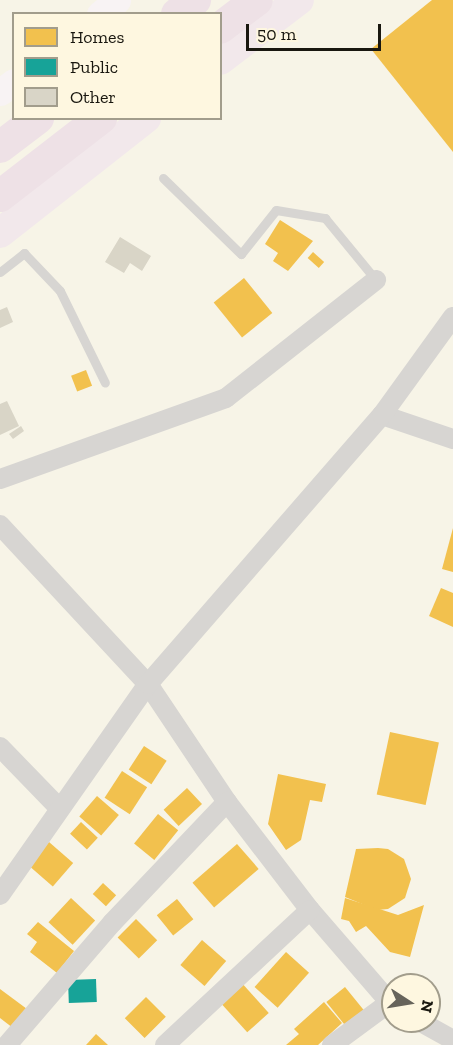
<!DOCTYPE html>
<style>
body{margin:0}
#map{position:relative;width:453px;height:1045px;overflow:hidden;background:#f7f4e7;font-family:"Zilla Slab",serif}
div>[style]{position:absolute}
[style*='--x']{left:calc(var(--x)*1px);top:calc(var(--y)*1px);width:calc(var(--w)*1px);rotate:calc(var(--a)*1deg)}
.homes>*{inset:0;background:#f2c14e;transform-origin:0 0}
.public>*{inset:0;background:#17a398;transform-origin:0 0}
.building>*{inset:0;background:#d9d5c7}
.service>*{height:9px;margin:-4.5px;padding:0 4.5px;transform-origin:4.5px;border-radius:4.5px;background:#d7d5d2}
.minor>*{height:20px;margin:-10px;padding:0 10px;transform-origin:10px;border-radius:10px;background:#d7d5d2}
.secondary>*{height:27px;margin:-13.5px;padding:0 13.5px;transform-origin:13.5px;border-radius:13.5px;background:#f8f3f4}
.primary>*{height:30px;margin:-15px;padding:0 15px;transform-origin:15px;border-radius:15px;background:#f2e8eb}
.trunk>*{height:32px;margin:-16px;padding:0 16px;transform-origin:16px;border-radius:16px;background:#eee1e6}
span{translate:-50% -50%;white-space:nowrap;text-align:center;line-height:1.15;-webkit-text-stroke:6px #fef7e0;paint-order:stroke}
.legend{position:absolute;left:12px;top:12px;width:210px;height:108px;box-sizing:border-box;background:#fef7e0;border:2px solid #a29d8c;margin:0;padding:8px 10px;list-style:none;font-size:18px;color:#19170f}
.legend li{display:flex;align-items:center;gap:12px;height:30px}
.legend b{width:30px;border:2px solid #a29d8c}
.north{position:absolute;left:381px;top:973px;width:60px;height:60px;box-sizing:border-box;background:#fef7e0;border:2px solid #a29d8c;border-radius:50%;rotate:102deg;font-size:16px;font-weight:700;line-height:24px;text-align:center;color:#19170f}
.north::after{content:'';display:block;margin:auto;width:21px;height:27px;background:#67645b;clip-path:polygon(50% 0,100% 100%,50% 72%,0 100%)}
.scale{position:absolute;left:246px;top:24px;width:135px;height:27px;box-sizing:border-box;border:3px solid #19170f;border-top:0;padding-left:8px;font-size:18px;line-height:21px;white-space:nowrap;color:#19170f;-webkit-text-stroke:4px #fef7e0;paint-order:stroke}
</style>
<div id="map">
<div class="homes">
<i style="clip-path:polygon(432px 0,453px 0,453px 152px,371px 49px)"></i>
<i style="clip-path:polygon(280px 220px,313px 241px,288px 271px,273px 261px,278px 253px,265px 244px)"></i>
<i style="left:313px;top:252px;width:15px;height:8px;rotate:42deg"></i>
<i style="left:244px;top:278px;width:45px;height:39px;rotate:51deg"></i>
<i style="left:86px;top:370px;width:17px;height:16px;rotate:69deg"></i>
<i style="clip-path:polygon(453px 528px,453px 572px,442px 569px)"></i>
<i style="clip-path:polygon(441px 588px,453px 593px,453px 627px,429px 616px)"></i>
<i style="left:390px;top:732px;width:50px;height:64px;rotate:12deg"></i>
<i style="left:144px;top:746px;width:27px;height:28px;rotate:33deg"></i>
<i style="left:122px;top:771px;width:30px;height:32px;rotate:33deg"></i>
<i style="clip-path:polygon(278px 774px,326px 784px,322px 802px,310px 800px,301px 840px,286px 850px,268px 824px)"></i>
<i style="left:187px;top:788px;width:22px;height:32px;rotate:47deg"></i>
<i style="left:97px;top:796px;width:29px;height:27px;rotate:41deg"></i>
<i style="left:158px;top:814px;width:26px;height:38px;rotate:39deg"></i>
<i style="left:81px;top:822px;width:23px;height:16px;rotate:43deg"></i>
<i style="left:49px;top:842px;width:32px;height:31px;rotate:41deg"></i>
<i style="left:237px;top:844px;width:33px;height:59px;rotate:49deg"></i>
<i style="clip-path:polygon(378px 848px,388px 849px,404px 859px,411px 879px,405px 898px,388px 909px,377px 910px,345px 897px,356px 849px)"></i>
<i style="left:103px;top:883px;width:18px;height:15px;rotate:43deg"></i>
<i style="left:71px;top:898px;width:33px;height:33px;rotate:43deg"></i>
<i style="clip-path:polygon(345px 898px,398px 915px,424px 905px,410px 957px,390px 952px,366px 926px,356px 932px,349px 921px,341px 919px)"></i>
<i style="left:177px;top:899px;width:26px;height:26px;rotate:51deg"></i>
<i style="left:136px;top:919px;width:30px;height:26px;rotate:45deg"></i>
<i style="clip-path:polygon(38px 922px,74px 951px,57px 973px,30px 952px,37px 942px,27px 934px)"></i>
<i style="left:202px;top:940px;width:32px;height:33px;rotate:41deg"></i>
<i style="left:286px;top:952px;width:31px;height:47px;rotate:42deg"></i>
<i style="left:240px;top:981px;width:43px;height:29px;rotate:48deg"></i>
<i style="left:345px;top:987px;width:32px;height:24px;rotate:51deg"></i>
<i style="clip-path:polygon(0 989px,27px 1009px,13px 1028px,0 1018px)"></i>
<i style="left:146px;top:997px;width:28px;height:30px;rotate:45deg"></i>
<i style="clip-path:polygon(324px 1002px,342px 1023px,318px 1045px,286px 1045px,299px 1034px,294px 1029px)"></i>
<i style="clip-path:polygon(96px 1034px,108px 1045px,86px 1045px)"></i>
</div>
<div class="public">
<i style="left:96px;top:979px;width:23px;height:28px;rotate:88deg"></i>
</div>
<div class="building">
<i style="clip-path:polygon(120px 237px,151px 256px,142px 271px,130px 263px,124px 273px,105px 262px)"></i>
<i style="clip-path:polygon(7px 307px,13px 322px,0 328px,0 310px)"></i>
<i style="clip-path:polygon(7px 401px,19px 426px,0 435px,0 404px)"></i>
<i style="clip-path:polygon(21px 426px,24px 431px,13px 439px,9px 434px)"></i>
</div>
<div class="service">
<i style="--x:163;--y:178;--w:109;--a:44.3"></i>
<i style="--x:241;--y:254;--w:56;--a:-51.5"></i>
<i style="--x:276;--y:210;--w:50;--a:9.3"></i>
<i style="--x:325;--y:218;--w:80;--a:50.6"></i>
<i style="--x:0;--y:272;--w:31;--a:-38"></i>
<i style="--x:24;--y:253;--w:52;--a:46.5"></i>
<i style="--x:60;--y:291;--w:102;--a:63.9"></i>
</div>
<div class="minor">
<i style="--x:382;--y:415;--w:75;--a:18.7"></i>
<i style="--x:0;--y:479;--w:240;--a:-19.7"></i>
<i style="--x:226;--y:398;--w:191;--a:-38.2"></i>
<i style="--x:0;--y:525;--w:217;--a:47.1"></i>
<i style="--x:148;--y:684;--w:142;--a:56.2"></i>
<i style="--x:227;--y:802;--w:136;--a:52.5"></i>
<i style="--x:310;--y:910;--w:127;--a:49.2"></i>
<i style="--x:0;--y:747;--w:86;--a:45.9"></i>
<i style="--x:0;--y:895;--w:258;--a:-55"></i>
<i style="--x:148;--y:684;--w:357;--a:-49"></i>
<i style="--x:382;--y:415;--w:121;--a:-54.1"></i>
<i style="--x:419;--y:1021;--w:39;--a:29"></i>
<i style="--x:7;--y:1045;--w:161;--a:-49.3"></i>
<i style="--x:112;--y:923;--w:167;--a:-46.5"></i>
<i style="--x:165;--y:1045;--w:198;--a:-43"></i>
<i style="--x:332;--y:1045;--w:71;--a:-36.4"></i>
</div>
<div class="secondary">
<i style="--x:100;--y:14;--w:22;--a:-39"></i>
<i style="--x:0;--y:92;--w:17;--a:-36"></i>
</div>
<div class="primary">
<i style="--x:220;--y:60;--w:99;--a:-37.2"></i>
<i style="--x:0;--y:233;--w:186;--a:-38.2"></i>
</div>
<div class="trunk">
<i style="--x:177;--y:14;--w:23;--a:-38"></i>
<i style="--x:220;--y:28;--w:46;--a:-37.1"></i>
<i style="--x:0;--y:147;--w:48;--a:-37.3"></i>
<i style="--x:0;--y:196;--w:128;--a:-37.7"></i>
</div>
<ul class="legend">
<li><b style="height:16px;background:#f2c14e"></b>Homes</li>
<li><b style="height:16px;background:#17a398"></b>Public</li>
<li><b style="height:16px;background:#d9d5c7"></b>Other</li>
</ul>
<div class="north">N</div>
<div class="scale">50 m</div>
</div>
